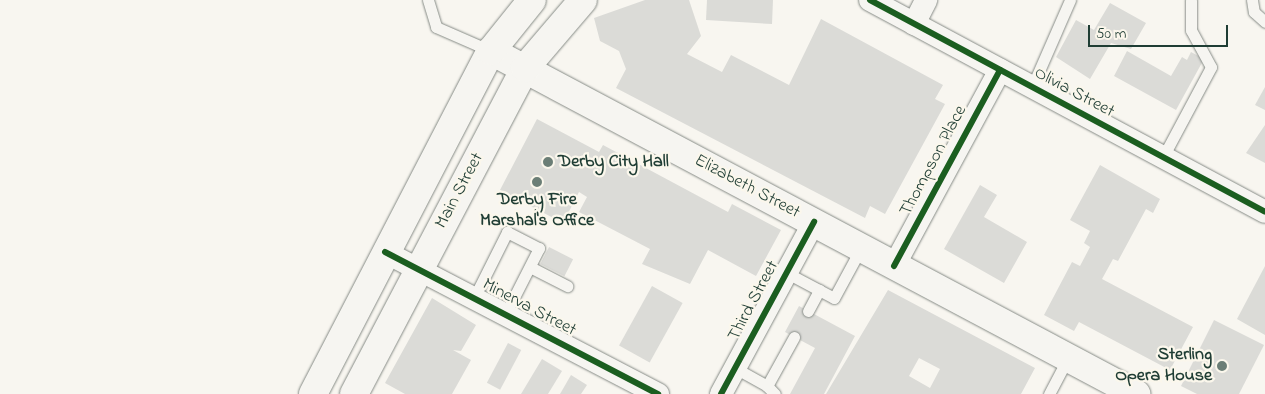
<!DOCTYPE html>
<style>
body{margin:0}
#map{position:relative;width:1265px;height:394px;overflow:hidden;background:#f8f6f0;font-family:"Indie Flower",sans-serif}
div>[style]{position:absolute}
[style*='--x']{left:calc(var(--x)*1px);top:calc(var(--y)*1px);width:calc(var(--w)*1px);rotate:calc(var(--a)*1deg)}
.building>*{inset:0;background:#dbdbd7;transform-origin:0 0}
.roads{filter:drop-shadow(0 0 1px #868b86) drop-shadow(0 0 1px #868b86)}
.lane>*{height:11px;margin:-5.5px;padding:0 5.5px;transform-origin:5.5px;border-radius:5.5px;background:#f6f5f1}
.street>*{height:22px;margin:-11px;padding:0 11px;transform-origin:11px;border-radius:11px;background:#f6f5f1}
.secondary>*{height:28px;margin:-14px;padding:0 14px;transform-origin:14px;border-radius:14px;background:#f6f5f1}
.primary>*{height:28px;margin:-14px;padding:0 14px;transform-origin:14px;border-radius:14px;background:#f6f5f1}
.cycleway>*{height:6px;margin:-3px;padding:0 3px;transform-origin:3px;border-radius:3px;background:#1b5e20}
.dots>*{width:14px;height:14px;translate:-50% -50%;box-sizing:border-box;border:2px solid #fbf7ec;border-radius:50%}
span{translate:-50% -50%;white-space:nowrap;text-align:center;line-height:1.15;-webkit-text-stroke:4.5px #fbf7ec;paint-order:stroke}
.street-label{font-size:18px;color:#1f3d34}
.poi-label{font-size:18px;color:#1f3d34;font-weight:700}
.left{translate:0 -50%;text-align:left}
.right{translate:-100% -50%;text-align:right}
.scale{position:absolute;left:1088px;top:25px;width:140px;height:22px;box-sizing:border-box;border:2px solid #1f3d34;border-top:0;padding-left:6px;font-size:15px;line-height:18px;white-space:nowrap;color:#1f3d34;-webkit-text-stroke:4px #fbf7ec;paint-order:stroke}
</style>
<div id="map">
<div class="building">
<i style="clip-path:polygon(645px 0,689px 0,701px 36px,687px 54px,722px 72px,731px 55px,789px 85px,821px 19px,943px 85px,935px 99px,945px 104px,885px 214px,870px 206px,865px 218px,616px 88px,626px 69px,619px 51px,600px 41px,594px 18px)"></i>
<i style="clip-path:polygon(707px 0,773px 0,772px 24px,706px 20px)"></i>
<i style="clip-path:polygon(1110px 3px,1146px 23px,1131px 49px,1111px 43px,1090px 79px,1056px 57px,1076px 20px,1094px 30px)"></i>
<i style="clip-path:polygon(1127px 51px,1171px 76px,1182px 57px,1187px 60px,1191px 52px,1204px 59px,1176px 110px,1114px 76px)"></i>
<i style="clip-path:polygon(1265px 87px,1265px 110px,1255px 105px)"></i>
<i style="clip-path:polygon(537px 119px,599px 152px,603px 145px,728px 212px,732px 204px,781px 230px,756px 276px,708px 250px,690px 284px,642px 264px,650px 249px,579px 212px,587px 197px,579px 192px,563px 223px,500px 190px)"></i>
<i style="clip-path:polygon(1265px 125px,1265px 163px,1246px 153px)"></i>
<i style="clip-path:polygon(1100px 165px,1160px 199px,1153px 213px,1146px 209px,1118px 261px,1113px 259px,1102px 279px,1193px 327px,1170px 370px,1079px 322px,1074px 331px,1044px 315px,1072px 262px,1080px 266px,1090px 247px,1084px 243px,1090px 231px,1070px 220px)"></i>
<i style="clip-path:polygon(980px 185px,997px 195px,984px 217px,1027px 242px,1004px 283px,944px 249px)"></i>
<i style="left:549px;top:247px;width:27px;height:19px;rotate:27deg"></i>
<i style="clip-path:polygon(1265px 266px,1265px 335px,1237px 319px)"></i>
<i style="left:652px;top:286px;width:35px;height:68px;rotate:29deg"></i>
<i style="clip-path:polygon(evenodd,888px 290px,1035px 368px,1021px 394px,826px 394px,888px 290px,919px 358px,940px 369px,930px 388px,909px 376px,919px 358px)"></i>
<i style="clip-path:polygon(432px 298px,476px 325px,461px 351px,453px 350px,471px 360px,452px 394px,405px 394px,385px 383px)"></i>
<i style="clip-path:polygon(799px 306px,855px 336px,824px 394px,790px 394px,815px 348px,785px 332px)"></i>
<i style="clip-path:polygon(1214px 320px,1264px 345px,1239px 394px,1197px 394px,1181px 386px)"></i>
<i style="left:508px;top:343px;width:15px;height:45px;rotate:28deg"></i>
<i style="clip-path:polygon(542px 359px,562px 371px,548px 394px,521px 394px)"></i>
<i style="clip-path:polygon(571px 375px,587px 385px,581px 394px,560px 394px)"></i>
</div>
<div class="roads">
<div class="lane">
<i style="--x:428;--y:0;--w:28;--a:73"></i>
<i style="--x:436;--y:27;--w:60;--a:23.6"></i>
<i style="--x:1252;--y:0;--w:12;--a:81"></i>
<i style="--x:1254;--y:12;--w:15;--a:42"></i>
<i style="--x:1032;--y:87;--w:95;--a:-66.4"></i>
<i style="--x:1163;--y:157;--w:102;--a:-61.9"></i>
<i style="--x:1211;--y:67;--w:42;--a:-118.4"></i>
<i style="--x:1191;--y:30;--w:30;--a:-90"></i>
<i style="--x:530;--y:267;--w:42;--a:27.2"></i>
<i style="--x:787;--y:273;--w:53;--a:28"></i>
<i style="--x:834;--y:298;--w:57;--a:-61.6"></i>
<i style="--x:475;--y:296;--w:72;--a:-63.4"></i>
<i style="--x:507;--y:232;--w:36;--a:27"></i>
<i style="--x:539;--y:248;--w:73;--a:116.9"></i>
<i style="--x:808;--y:311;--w:24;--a:-62"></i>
<i style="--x:735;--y:368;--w:37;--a:29"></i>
<i style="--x:767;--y:386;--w:56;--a:-61.1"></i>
<i style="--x:767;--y:386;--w:11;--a:45"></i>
<i style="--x:1049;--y:394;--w:41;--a:-62.2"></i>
</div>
<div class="street">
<i style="--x:870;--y:0;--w:448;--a:28.2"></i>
<i style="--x:914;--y:24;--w:27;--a:-63"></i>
<i style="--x:385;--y:252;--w:308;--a:27.5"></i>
<i style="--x:894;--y:266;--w:223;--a:-61.6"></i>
<i style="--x:721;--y:394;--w:196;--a:-61.6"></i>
</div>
<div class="secondary">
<i style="--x:491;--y:51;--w:731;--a:28"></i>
</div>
<div class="primary">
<i style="--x:313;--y:394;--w:386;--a:-62.6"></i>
<i style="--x:491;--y:51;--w:65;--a:-51.2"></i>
<i style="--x:354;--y:394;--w:368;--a:-62.3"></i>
<i style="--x:525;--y:68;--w:89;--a:-49.5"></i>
</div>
</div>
<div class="cycleway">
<i style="--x:870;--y:0;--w:448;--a:28.2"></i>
<i style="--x:385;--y:252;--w:308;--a:27.5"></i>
<i style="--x:894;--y:266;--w:223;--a:-61.6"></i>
<i style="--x:721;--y:394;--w:196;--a:-61.6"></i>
</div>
<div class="dots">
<i style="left:548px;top:162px;background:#6b7e76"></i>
<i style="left:537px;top:182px;background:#6b7e76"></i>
<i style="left:1222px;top:366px;background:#6b7e76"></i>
</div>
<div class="street-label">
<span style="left:1074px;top:93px;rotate:28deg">Olivia Street</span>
<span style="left:934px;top:161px;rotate:-62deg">Thompson Place</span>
<span style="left:747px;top:187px;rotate:28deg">Elizabeth Street</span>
<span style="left:460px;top:191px;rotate:-62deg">Main Street</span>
<span style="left:754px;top:301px;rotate:-62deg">Third Street</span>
<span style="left:529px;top:308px;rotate:28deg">Minerva Street</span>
</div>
<div class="poi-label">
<span class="left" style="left:558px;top:162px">Derby City Hall</span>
<span style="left:537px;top:211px">Derby Fire<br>Marshal's Office</span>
<span class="right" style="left:1212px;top:366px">Sterling<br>Opera House</span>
</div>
<div class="scale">50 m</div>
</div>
